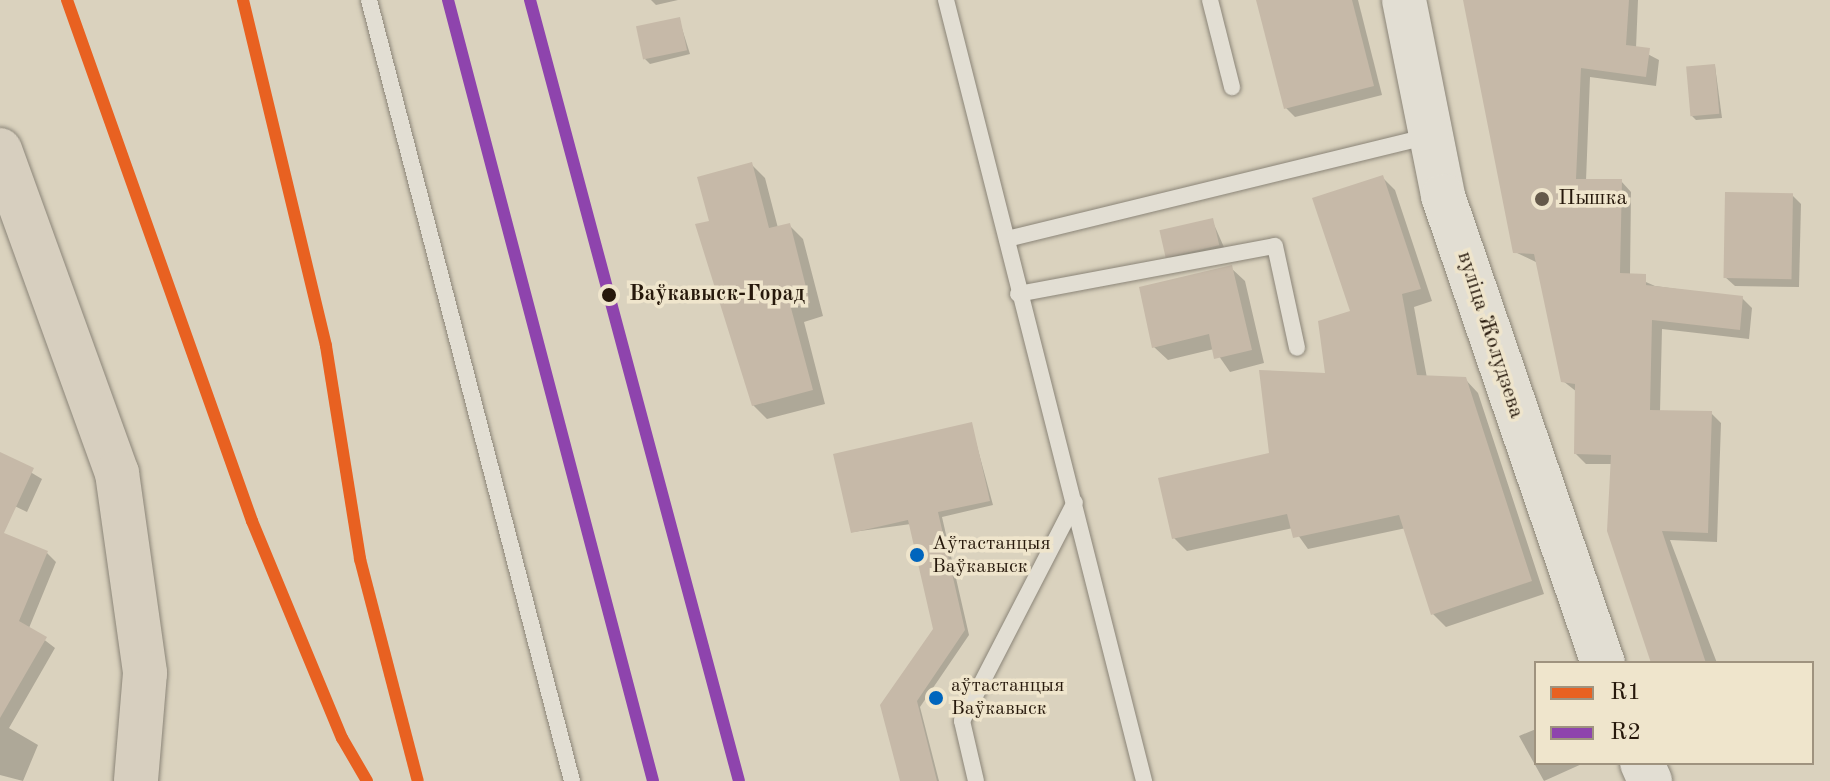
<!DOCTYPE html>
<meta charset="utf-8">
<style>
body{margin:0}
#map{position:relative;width:1830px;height:781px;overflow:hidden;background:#dad2be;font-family:"Old Standard TT",serif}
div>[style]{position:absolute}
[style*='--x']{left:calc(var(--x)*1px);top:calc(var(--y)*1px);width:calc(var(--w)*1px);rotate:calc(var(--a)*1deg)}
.shadow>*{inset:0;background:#0003}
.building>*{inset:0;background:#c6b9a8;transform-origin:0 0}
.roads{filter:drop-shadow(0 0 2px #8b8578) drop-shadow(0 0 2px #8b8578)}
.lane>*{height:16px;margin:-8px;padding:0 8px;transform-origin:8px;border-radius:8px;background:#e2ded3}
.secondary>*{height:44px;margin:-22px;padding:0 22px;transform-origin:22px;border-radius:22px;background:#e2ded3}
.primary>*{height:44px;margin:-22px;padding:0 22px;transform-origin:22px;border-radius:22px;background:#d7cfbf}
.rail>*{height:9px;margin-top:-4.5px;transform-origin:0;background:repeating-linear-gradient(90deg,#efe5cc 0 18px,#9f9a91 0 36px);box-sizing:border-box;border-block:2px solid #9f9a91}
.rail-1>*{height:12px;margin:-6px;padding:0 6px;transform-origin:6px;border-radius:6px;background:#e86121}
.rail-2>*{height:12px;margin:-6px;padding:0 6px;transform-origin:6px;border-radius:6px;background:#8e44ad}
.dots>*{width:22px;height:22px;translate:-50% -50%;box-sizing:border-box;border:4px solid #efe5cc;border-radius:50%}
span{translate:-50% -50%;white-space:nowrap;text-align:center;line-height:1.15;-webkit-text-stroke:7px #efe5cc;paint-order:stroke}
.bus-label{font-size:20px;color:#26180b}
.left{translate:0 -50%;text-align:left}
.poi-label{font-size:22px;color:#26180b}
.stop-label{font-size:22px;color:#26180b;font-weight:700}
.street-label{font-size:22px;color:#26180b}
.legend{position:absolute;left:1534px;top:661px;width:280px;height:104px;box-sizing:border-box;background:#efe5cc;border:2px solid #9f937f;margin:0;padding:10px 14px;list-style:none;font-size:24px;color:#26180b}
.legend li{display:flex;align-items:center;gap:16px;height:40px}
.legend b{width:40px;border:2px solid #9f937f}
</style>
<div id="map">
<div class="shadow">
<i style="clip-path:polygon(651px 0,678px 0,656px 5px)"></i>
<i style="clip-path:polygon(1258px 0,1358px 0,1382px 95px,1295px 117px,1286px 108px)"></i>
<i style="clip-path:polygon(1466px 0,1638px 0,1636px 48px,1659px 60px,1656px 86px,1590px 77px,1586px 181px,1621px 181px,1631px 192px,1630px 275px,1655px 286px,1742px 298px,1752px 308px,1749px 339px,1662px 329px,1660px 412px,1711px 413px,1721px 423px,1717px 542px,1670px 540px,1717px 663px,1654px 663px,1612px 464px,1586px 464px,1576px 454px,1577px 392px,1563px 381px,1538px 263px,1515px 252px)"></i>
<i style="clip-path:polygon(679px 19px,690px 54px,650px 64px,645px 59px)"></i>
<i style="clip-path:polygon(1715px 66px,1722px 118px,1696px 120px,1692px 116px)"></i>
<i style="clip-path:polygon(752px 165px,765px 178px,778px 228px,789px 225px,803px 239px,823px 316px,804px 322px,825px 404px,767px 419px,753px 405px,711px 222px)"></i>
<i style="clip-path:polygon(1382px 177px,1395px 190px,1432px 301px,1414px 307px,1427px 378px,1465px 379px,1478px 393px,1544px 594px,1446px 627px,1433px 614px,1406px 528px,1308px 549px,1293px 528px,1187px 551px,1174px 538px,1271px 455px,1327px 375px,1352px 312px)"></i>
<i style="clip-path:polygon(1792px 195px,1801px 204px,1799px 287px,1735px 286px,1725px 277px)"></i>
<i style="clip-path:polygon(1212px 220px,1227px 254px,1176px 264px,1166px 254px)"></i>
<i style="clip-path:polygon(1231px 268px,1245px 281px,1264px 363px,1230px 372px,1214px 349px,1168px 360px,1154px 347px)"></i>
<i style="clip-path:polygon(971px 424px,993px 505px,942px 517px,969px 635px,920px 707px,939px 781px,902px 781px,883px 705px,935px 630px,911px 524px,853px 532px)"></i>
<i style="clip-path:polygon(0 454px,42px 479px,27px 512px,0 499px)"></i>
<i style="clip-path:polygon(0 553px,47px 553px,56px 562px,29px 628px,55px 648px,9px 728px,38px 745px,23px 781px,0 775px)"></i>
<i style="clip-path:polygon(1536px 729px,1536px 763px,1584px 763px,1544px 781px,1519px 736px)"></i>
</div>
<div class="building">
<i style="clip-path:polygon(1256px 0,1352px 0,1374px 86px,1284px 109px)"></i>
<i style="clip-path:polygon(1463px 0,1629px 0,1626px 45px,1650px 48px,1646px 77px,1581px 68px,1576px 179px,1622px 179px,1620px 273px,1646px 274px,1646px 285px,1743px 296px,1740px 330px,1652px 320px,1650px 410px,1712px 411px,1708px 533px,1662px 531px,1706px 663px,1651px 663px,1607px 531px,1611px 455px,1574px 454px,1575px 384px,1561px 382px,1534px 254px,1513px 253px)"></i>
<i style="left:680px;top:17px;width:34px;height:45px;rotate:78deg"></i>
<i style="left:1715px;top:64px;width:50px;height:29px;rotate:85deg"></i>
<i style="clip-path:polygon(752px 162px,769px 228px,790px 223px,810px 303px,791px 308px,813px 390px,752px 406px,695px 224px,709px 221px,697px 177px)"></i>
<i style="clip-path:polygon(1383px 175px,1421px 289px,1402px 294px,1417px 375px,1466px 377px,1532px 581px,1431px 615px,1399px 515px,1293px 538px,1287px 514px,1172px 539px,1158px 478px,1269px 453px,1259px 370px,1325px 373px,1318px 321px,1350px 311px,1312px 198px)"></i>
<i style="left:1725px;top:192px;width:68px;height:86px;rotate:1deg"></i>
<i style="left:1213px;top:218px;width:28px;height:55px;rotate:77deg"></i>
<i style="clip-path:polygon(1232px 265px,1252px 350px,1214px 359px,1209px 334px,1152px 348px,1139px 287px)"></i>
<i style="clip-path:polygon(972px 422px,990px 501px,938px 512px,965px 630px,917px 701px,937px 781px,900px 781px,880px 705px,933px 629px,908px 520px,851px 533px,833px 454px)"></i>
<i style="clip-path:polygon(0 452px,34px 468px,4px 533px,48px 551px,19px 621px,47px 637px,0 718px)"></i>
</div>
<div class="roads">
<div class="lane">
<i style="--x:369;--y:0;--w:807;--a:75.43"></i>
<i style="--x:946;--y:0;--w:806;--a:75.77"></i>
<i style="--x:1210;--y:0;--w:90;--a:75.8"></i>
<i style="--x:1007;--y:239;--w:435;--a:-13.7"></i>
<i style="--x:1018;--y:294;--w:261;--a:-10.6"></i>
<i style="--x:1275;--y:246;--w:104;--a:77.8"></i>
<i style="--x:976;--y:781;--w:62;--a:-103.1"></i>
<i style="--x:962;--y:721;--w:246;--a:-62.7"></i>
</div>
<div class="secondary">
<i style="--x:1404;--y:0;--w:200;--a:78.7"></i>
<i style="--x:1443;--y:196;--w:494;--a:71.1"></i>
<i style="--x:1642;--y:763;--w:20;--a:66"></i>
</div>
<div class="primary">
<i style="--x:0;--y:150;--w:344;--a:70.1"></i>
<i style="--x:117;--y:473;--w:202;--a:82"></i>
<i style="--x:145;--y:673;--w:108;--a:94.8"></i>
</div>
</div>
<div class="rail">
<i style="--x:67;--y:0;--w:553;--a:70.45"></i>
<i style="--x:252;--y:521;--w:235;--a:67.5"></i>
<i style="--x:342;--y:738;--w:50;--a:59.8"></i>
<i style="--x:243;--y:0;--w:356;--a:76.5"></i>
<i style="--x:326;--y:346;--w:216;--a:80.9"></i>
<i style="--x:360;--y:559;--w:229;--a:75.4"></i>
<i style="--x:448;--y:0;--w:807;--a:75.29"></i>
</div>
<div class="rail-1">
<i style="--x:67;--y:0;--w:553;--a:70.45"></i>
<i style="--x:252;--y:521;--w:235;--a:67.5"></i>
<i style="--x:342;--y:738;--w:50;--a:59.8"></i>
<i style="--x:243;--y:0;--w:356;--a:76.5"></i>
<i style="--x:326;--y:346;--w:216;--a:80.9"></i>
<i style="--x:360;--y:559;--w:229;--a:75.4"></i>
</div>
<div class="rail-2">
<i style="--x:448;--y:0;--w:807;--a:75.29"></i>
<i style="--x:530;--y:0;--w:808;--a:75.02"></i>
</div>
<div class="dots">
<i style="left:1542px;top:199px;background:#65594a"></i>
<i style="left:609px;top:295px;background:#26180b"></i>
<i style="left:917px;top:555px;background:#0065bd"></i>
<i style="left:936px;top:698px;background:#0065bd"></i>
</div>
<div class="bus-label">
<span class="left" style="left:932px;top:556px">Аўтастанцыя<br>Ваўкавыск</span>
<span class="left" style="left:951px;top:698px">аўтастанцыя<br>Ваўкавыск</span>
</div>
<div class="poi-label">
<span class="left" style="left:1558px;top:199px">Пышка</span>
</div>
<div class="stop-label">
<span class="left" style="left:629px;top:295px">Ваўкавыск-Горад</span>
</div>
<div class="street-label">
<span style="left:1490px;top:335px;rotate:72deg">вуліца Жолудзева</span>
</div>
<ul class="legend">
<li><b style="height:10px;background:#e86121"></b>R1</li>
<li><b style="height:10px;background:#8e44ad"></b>R2</li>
</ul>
</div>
